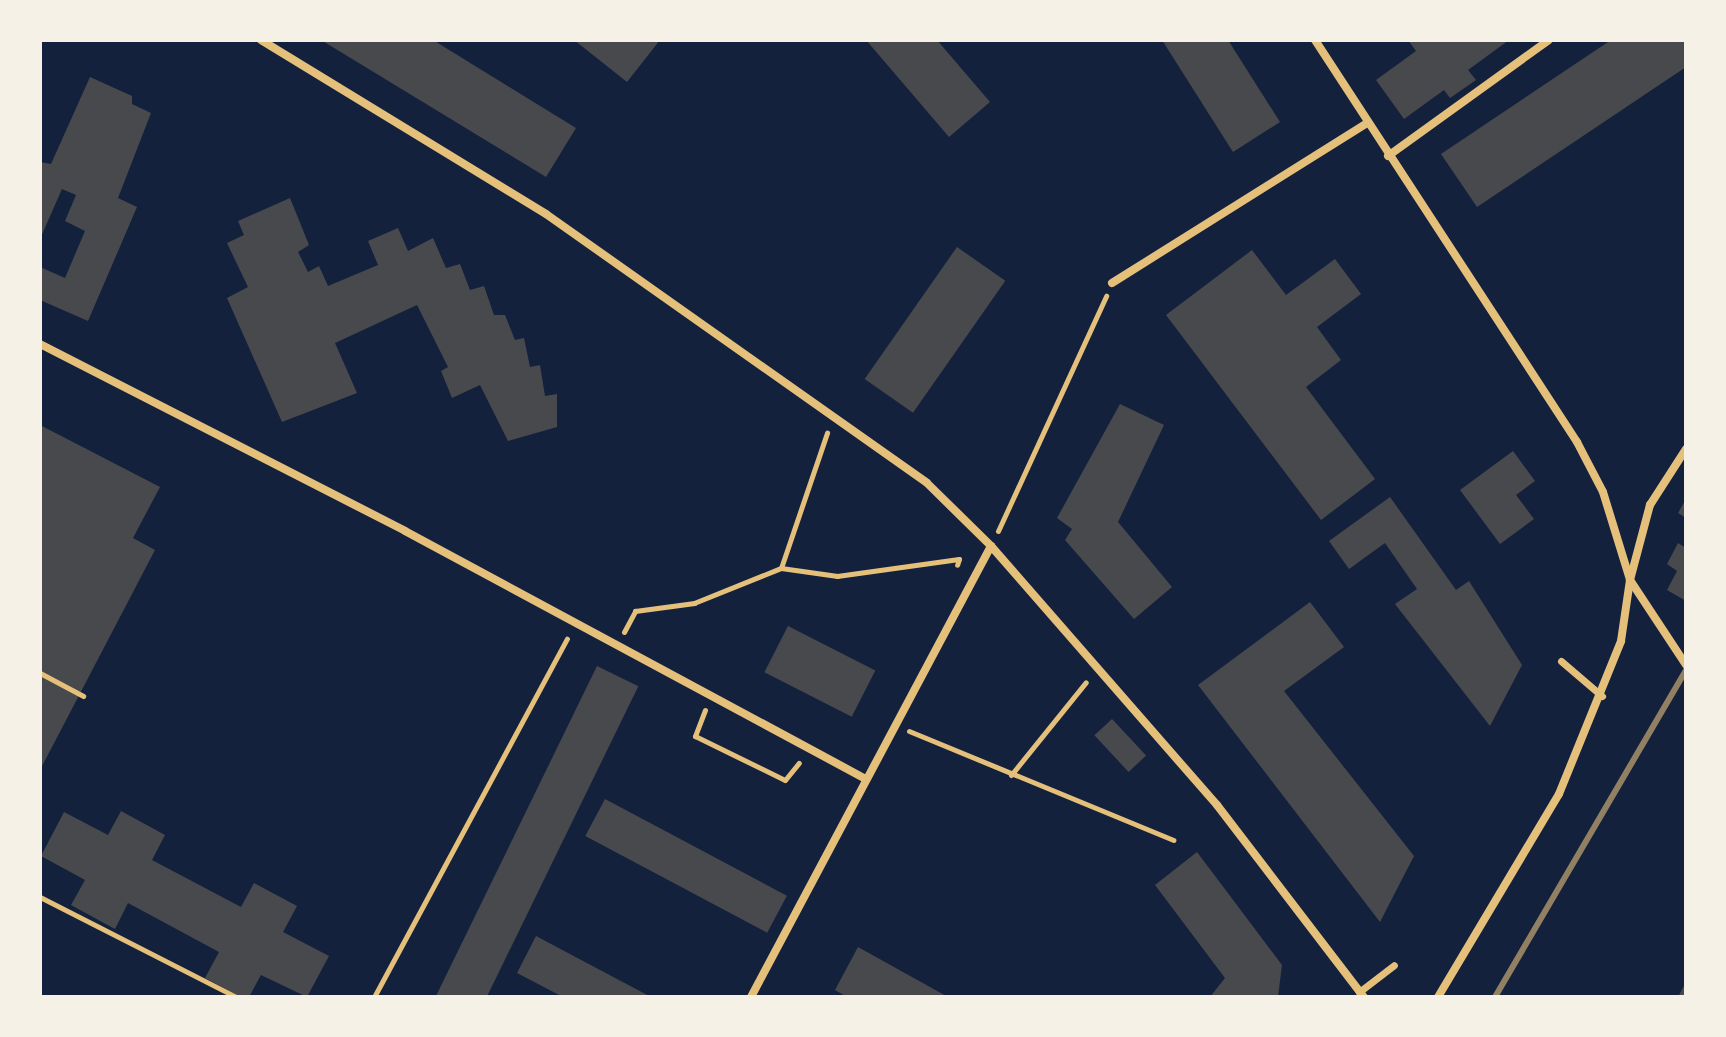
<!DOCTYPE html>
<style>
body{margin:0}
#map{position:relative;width:1726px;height:1037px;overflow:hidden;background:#14213d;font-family:"DejaVu Sans",sans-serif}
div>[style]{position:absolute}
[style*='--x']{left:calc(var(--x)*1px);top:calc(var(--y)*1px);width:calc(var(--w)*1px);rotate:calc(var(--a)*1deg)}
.building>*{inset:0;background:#48494c;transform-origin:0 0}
.path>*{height:5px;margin:-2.5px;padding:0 2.5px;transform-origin:2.5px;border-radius:2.5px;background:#e5c07b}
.pedestrian>*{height:7px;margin:-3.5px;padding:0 3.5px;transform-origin:3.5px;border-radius:3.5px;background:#e5c07b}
.minor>*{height:8px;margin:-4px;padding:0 4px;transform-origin:4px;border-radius:4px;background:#e5c07b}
.rail>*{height:6px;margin:-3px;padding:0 3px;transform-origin:3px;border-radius:3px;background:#918062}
span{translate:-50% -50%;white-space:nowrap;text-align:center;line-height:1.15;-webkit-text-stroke:8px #f6f1e7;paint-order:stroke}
.frame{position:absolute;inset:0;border:42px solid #f6f1e7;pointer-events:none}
</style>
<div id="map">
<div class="building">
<i style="clip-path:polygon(321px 40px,433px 40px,576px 128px,546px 177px)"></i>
<i style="clip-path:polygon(574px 40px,660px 40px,627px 82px)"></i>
<i style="clip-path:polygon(866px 40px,937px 40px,990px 102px,949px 137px)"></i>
<i style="clip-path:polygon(1162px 40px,1228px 40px,1280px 122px,1233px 152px)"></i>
<i style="clip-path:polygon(1408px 40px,1509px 40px,1468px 70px,1476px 80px,1450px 98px,1444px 90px,1404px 119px,1376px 80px,1416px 51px)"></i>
<i style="clip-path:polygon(1611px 40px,1686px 40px,1686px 67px,1477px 207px,1441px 154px)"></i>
<i style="clip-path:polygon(90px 77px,132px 96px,132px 104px,151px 113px,118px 198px,137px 207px,88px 321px,40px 300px,40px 267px,65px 278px,85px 231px,65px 221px,76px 195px,62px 189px,40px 239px,40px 162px,51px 164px)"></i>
<i style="clip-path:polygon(290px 198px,309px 245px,298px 252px,308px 272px,319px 266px,328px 286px,378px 265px,368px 241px,398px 228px,408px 251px,433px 238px,446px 268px,460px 264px,470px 290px,484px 286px,494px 315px,505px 315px,515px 340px,524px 338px,530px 367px,540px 365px,545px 396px,557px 394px,557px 427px,508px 441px,480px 385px,452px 398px,441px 371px,448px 367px,417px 305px,335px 343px,357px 393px,282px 422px,227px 298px,248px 287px,227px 243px,244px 235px,238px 221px)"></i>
<i style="left:957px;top:247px;width:59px;height:161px;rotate:35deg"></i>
<i style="clip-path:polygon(1252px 250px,1286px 295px,1335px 259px,1361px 294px,1317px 327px,1341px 360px,1306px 387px,1375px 479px,1321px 520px,1166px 315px)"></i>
<i style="clip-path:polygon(1120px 404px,1164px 425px,1118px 522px,1172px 587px,1134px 619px,1065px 540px,1072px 529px,1057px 518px)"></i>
<i style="clip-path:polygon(40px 425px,160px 487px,133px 538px,155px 550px,40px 770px)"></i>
<i style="clip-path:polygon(1513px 451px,1535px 481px,1516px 495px,1534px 519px,1500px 544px,1460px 490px)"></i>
<i style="clip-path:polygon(1390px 497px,1456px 590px,1469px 581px,1522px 665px,1490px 726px,1395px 604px,1417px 589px,1385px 543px,1349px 569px,1329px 541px)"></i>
<i style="clip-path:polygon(1686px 499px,1686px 518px,1678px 513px)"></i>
<i style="clip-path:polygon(1678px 543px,1686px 548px,1686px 601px,1667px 590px,1677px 571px,1667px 564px)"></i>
<i style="clip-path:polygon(1310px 602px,1344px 647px,1284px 691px,1414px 856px,1380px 922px,1198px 685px)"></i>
<i style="left:788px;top:626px;width:98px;height:52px;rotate:27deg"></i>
<i style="left:597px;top:666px;width:46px;height:372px;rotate:26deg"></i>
<i style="left:1112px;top:719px;width:50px;height:24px;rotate:47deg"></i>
<i style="left:605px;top:799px;width:206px;height:42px;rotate:28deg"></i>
<i style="clip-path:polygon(121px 811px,165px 835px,152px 860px,241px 907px,254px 883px,297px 906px,283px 932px,329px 956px,307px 997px,261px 975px,249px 997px,241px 997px,205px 978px,219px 952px,128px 903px,115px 929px,71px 905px,85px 880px,41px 856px,64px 812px,108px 835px)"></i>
<i style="clip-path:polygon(1197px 852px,1282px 965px,1278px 997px,1210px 997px,1225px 978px,1155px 885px)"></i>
<i style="clip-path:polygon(536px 936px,651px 997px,563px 997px,517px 973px)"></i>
<i style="clip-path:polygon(858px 947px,948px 997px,847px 997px,835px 990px)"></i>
<i style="clip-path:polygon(1686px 982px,1686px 997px,1678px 997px)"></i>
</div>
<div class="path">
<i style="--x:998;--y:531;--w:259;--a:-65.3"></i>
<i style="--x:781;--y:568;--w:143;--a:-71.2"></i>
<i style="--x:624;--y:632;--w:24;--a:-62"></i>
<i style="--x:635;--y:611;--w:60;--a:-7.7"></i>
<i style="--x:694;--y:603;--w:94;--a:-21.9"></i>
<i style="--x:781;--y:568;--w:57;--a:8.1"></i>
<i style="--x:837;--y:576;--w:123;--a:-7.9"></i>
<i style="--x:959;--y:559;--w:6;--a:108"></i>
<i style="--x:40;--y:673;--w:49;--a:28.1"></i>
<i style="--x:705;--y:710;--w:28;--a:111"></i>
<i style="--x:695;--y:736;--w:100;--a:26.1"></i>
<i style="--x:785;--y:780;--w:22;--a:-51"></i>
<i style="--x:909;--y:731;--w:286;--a:22.4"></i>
<i style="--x:1011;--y:775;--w:119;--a:-51.1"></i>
<i style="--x:40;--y:897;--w:220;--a:27"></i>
<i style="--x:374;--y:997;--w:407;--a:-61.7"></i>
</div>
<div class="pedestrian">
<i style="--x:1561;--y:661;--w:54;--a:40.5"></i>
<i style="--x:1359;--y:992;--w:44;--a:-37.6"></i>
</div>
<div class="minor">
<i style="--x:261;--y:40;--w:334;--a:31.4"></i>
<i style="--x:546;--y:214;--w:466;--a:35.2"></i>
<i style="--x:927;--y:483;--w:90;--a:44.5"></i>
<i style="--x:991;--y:546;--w:344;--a:48.9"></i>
<i style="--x:1217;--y:805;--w:242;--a:52.6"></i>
<i style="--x:1315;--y:40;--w:480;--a:56.9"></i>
<i style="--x:1577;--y:442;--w:56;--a:62.5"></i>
<i style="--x:1603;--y:492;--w:92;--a:72.9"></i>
<i style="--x:1630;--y:580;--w:102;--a:56.6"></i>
<i style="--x:1388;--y:156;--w:198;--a:-35.8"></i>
<i style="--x:1112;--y:283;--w:301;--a:-32.1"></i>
<i style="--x:40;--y:344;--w:410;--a:27.1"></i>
<i style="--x:405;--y:531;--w:521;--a:28.29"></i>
<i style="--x:751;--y:997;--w:511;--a:-61.98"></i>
<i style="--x:1438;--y:997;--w:236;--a:-59.2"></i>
<i style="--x:1559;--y:794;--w:165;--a:-67.9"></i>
<i style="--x:1621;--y:641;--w:62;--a:-81.6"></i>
<i style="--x:1630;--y:580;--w:78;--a:-75.1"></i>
<i style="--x:1650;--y:505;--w:67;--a:-57.3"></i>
</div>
<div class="rail">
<i style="--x:1495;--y:997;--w:379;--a:-59.7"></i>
</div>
<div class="frame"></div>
</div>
